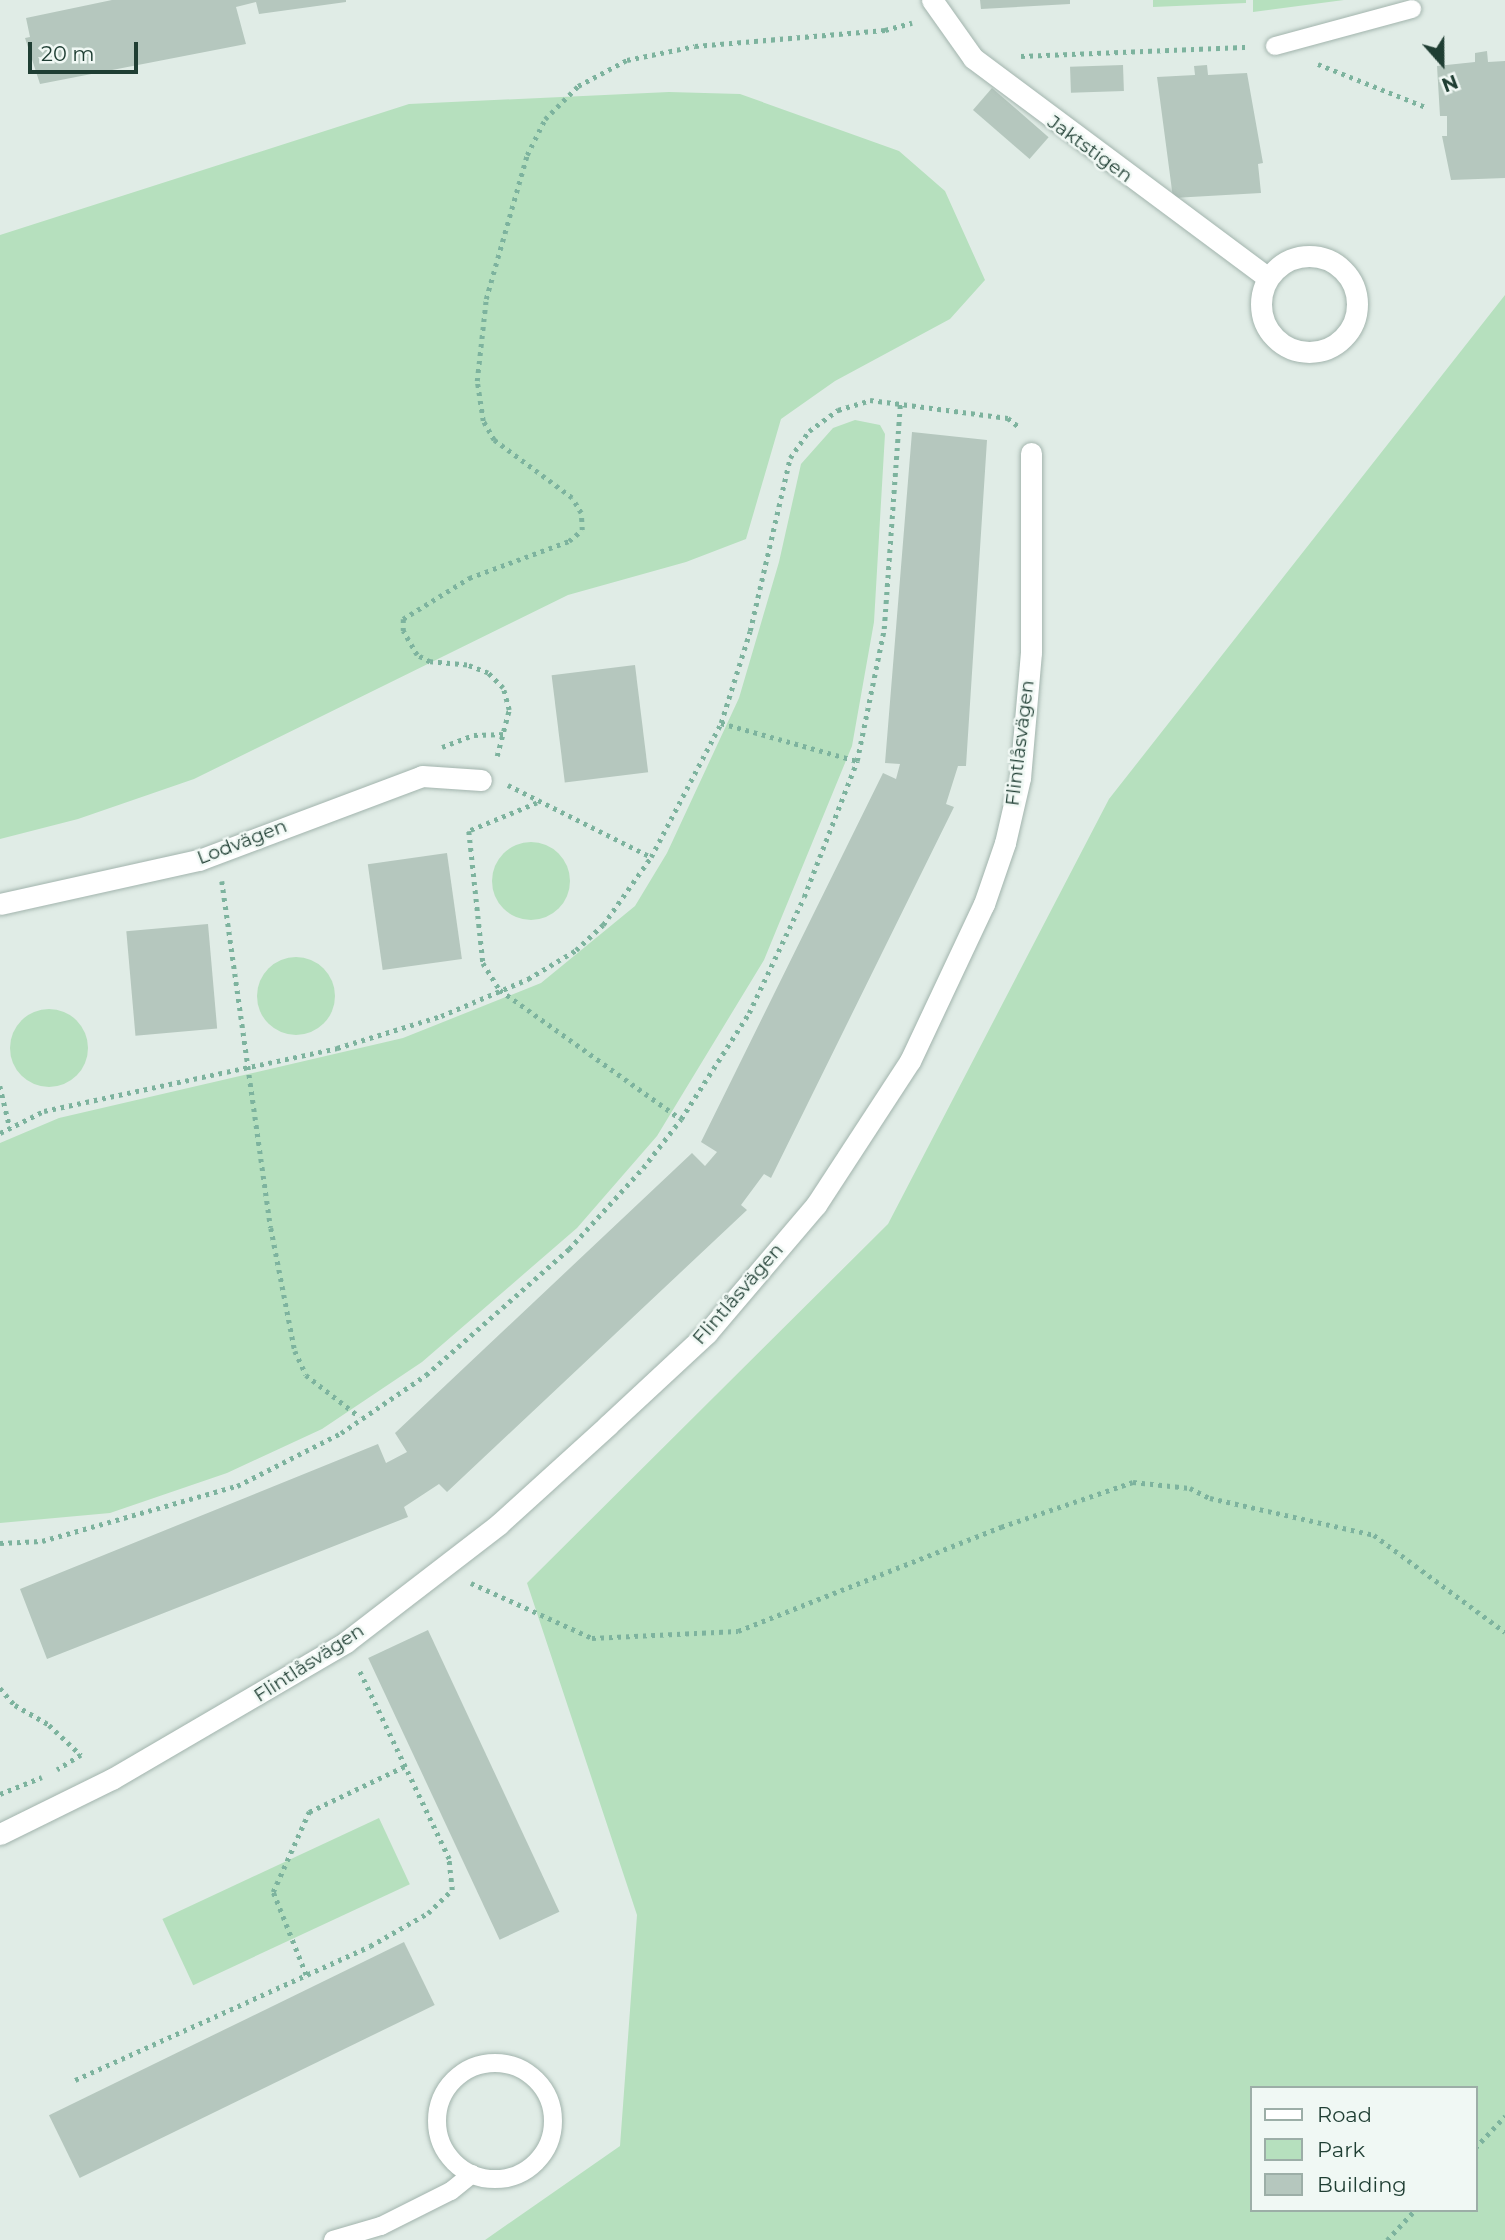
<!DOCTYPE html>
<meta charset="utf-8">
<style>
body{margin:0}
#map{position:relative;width:1505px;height:2240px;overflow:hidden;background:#e0ece6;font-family:Montserrat,sans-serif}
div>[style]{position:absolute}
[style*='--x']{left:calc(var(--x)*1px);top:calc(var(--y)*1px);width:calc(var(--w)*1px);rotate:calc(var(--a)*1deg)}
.green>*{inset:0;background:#b6e0be;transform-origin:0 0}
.round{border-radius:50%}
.building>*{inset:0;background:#b5c7be;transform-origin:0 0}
.path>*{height:4.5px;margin-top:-2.25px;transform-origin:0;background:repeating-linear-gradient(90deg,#7db39e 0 3.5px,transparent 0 8.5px)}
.roads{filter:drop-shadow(0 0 2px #a2b4ad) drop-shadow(0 0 2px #a2b4ad)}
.lane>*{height:18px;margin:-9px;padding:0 9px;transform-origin:9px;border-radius:9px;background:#fff}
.lane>.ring{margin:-9px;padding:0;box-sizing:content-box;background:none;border:18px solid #fff;border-radius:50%}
.street>*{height:21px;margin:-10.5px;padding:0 10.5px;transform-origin:10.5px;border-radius:10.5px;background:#fff}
.street>.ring{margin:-10.5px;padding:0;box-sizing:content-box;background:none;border:21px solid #fff;border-radius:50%}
span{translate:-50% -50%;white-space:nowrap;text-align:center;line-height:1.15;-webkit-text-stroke:5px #f0f8f4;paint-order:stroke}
.street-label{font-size:19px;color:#1f3e33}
.legend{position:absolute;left:1250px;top:2086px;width:228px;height:126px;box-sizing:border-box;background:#f0f8f4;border:2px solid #9caea7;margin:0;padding:9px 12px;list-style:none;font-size:21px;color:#1f3e33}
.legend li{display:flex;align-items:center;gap:14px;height:35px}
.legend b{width:35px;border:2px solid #9caea7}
.north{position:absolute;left:1407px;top:28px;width:70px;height:70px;-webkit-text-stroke:5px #f0f8f4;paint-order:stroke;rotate:159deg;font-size:19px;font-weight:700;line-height:28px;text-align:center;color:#1f3e33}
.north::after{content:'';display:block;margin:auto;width:24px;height:32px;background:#1f3e33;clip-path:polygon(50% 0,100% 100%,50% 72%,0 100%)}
.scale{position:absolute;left:28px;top:42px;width:110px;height:32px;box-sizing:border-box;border:4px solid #1f3e33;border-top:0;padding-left:9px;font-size:21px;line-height:24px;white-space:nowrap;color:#1f3e33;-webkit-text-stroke:5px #f0f8f4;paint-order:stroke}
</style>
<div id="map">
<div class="green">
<i style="clip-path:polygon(1153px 0,1246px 0,1246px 3px,1153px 7px)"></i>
<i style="clip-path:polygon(1253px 0,1344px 0,1253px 12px)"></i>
<i style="clip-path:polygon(669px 92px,740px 94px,899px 151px,945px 191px,985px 280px,950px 319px,835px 381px,781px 419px,746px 539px,686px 562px,568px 595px,194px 779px,78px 819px,0 839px,0 235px,409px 104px)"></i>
<i style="clip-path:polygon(evenodd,1505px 295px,1505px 2240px,485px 2240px,620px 2146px,637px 1915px,527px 1583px,888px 1224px,1109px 799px,1505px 295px,1251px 2088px,1475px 2088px,1475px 2210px,1251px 2210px,1251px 2088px)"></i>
<i style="clip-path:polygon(855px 420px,880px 425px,885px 434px,874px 622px,852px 746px,764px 960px,657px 1136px,577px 1228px,422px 1362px,322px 1429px,227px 1473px,110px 1513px,0 1523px,0 1143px,59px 1118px,403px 1038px,541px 983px,635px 906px,667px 853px,739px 698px,779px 562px,801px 464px,833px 428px)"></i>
<i class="round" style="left:492px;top:842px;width:78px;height:78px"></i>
<i class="round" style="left:257px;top:957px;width:78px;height:78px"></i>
<i class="round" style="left:10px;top:1009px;width:78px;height:78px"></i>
<i style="left:379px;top:1818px;width:73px;height:239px;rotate:65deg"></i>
</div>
<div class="building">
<i style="clip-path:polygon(112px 0,346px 0,346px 2px,259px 14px,256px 2px,236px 7px,246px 44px,40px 84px,25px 38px,30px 37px,26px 18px)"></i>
<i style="clip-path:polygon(980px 0,1070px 0,1070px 4px,981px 9px)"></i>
<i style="clip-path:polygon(1487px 51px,1488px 62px,1505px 61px,1505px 178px,1451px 180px,1442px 136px,1447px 136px,1447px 116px,1440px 116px,1437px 66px,1475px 62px,1475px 53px)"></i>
<i style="left:1123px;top:65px;width:26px;height:53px;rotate:88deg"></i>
<i style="clip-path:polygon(1207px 65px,1208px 75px,1247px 73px,1263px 163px,1258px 164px,1261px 193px,1173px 198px,1157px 77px,1195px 75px,1194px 66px)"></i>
<i style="left:992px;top:88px;width:75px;height:29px;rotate:41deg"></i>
<i style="clip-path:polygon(912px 432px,987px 440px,966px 766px,958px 766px,946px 804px,954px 807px,771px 1178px,764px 1174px,741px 1205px,747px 1210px,447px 1492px,439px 1484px,404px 1507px,408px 1517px,47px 1659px,20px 1589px,378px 1444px,386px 1463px,407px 1452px,395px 1433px,692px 1153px,705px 1166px,717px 1152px,701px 1142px,883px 773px,896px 779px,900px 764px,885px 763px)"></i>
<i style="left:635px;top:665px;width:108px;height:84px;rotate:83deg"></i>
<i style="left:447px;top:853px;width:107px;height:80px;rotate:82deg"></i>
<i style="left:208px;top:924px;width:105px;height:82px;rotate:85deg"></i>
<i style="left:428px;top:1630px;width:311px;height:66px;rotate:65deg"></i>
<i style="left:404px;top:1942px;width:70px;height:395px;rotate:64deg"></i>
</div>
<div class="path">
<i style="--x:1021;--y:56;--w:229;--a:-2.3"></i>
<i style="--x:1318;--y:64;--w:118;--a:21.8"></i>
<i style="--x:721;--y:723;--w:141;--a:15.6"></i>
<i style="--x:442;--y:747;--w:34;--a:-21"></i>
<i style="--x:474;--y:735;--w:32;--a:-2"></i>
<i style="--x:497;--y:756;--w:48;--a:-75.4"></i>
<i style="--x:509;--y:710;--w:23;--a:-105"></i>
<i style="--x:503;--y:688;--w:21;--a:-135"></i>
<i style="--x:488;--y:673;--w:22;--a:-159"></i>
<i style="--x:467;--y:665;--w:37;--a:-175"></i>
<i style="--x:430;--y:662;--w:15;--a:-152"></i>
<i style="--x:417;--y:655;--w:28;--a:-120"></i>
<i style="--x:403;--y:631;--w:12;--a:-90"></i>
<i style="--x:403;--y:619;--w:78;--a:-31.8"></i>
<i style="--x:469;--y:578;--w:107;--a:-20.3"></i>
<i style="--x:569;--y:541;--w:17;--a:-40"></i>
<i style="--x:582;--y:530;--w:17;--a:-93"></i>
<i style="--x:581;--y:513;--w:17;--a:-121"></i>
<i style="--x:572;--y:498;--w:97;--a:-143.4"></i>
<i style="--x:494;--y:440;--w:22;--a:-120"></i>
<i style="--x:483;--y:421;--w:40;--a:-98.5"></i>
<i style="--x:477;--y:381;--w:82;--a:-83.7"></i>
<i style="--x:486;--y:299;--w:150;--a:-74.1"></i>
<i style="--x:527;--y:155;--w:40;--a:-63.4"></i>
<i style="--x:545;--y:119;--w:47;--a:-45"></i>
<i style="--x:578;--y:86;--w:55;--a:-28"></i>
<i style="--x:627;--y:60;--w:69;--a:-11.6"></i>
<i style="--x:695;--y:46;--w:191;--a:-4.8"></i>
<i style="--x:885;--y:30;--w:28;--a:-15"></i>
<i style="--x:508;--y:785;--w:160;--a:26.7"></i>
<i style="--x:537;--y:803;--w:74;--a:157.6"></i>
<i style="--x:469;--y:831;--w:133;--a:83.9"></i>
<i style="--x:483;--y:963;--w:32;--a:58"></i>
<i style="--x:500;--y:990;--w:222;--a:35.5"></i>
<i style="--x:222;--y:881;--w:350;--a:82"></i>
<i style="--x:271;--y:1228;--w:125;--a:79"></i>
<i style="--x:295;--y:1351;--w:26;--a:65"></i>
<i style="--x:306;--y:1375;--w:68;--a:37.9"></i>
<i style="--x:0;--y:1086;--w:43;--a:76.6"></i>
<i style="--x:0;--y:1133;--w:49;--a:-26.6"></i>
<i style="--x:44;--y:1111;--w:300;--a:-12.1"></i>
<i style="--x:337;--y:1048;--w:109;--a:-17.1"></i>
<i style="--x:441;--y:1016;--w:95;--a:-23"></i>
<i style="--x:528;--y:979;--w:56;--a:-31.1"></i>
<i style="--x:576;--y:950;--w:37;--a:-43"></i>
<i style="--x:603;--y:925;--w:83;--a:-54.8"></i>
<i style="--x:651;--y:857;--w:151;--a:-62.4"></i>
<i style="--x:721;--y:723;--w:96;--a:-72.5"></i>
<i style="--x:750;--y:631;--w:178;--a:-77"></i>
<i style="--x:790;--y:458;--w:33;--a:-55"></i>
<i style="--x:809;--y:431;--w:36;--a:-36"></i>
<i style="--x:838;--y:410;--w:34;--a:-17"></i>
<i style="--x:870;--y:400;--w:139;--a:7.4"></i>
<i style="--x:1008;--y:418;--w:14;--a:39"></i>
<i style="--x:0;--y:1543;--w:42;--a:-2.7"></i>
<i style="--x:42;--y:1541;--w:203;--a:-15.8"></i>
<i style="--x:237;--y:1486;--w:117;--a:-27"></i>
<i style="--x:341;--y:1433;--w:103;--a:-34.3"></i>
<i style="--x:426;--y:1375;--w:191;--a:-41.4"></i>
<i style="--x:569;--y:1249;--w:110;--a:-47.6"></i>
<i style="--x:643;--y:1168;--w:62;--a:-52.2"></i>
<i style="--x:681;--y:1119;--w:126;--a:-57.3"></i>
<i style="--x:749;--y:1013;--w:128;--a:-64.6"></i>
<i style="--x:804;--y:897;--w:146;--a:-68.7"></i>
<i style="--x:857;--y:761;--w:135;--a:-78.4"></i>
<i style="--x:884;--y:629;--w:226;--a:-85.9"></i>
<i style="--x:471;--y:1583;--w:133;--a:24.4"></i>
<i style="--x:592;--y:1638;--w:146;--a:-2.7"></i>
<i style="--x:738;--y:1631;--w:283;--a:-21.6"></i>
<i style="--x:1001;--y:1527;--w:139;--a:-18.8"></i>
<i style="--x:1133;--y:1482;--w:57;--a:6"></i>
<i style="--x:1190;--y:1488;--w:22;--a:27"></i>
<i style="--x:1210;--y:1498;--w:168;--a:12.7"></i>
<i style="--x:1374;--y:1535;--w:163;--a:36.5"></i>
<i style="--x:0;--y:1688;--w:23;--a:49"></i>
<i style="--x:15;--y:1705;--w:39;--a:30"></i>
<i style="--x:49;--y:1725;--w:44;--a:43.2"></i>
<i style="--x:81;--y:1755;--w:28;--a:148"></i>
<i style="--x:0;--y:1794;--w:45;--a:-22"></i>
<i style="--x:306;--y:1975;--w:89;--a:-111.7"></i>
<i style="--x:273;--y:1892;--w:88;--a:-65.8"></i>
<i style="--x:309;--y:1812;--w:106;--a:-25.6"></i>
<i style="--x:75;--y:2080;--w:324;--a:-24.4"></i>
<i style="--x:370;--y:1946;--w:67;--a:-29.6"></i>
<i style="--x:428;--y:1913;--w:33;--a:-44"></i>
<i style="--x:452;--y:1890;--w:31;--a:-96"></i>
<i style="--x:449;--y:1859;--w:212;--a:-115.5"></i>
<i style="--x:1475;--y:2148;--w:44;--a:-46.8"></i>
<i style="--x:1387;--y:2240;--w:41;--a:-47"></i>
</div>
<div class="roads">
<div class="lane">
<i style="--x:1275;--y:46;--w:142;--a:-15.1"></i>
<i class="ring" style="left:437px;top:2063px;width:98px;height:98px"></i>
<i style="--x:333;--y:2240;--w:50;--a:-16.3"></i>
<i style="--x:381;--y:2226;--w:78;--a:-26.6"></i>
<i style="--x:451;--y:2191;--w:27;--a:-39"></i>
</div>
<div class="street">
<i style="--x:932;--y:0;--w:71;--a:54.7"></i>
<i style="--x:973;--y:58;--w:368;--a:36.7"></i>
<i class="ring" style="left:1261px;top:256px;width:75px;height:75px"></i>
<i style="--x:0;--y:904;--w:204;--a:-12.5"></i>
<i style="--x:199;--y:860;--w:238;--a:-20.6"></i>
<i style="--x:422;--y:776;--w:59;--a:3.9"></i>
<i style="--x:0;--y:1834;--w:125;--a:-26.2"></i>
<i style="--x:112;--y:1779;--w:271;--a:-30.3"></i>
<i style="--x:346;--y:1642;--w:193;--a:-37.6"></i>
<i style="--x:499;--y:1524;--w:147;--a:-42.2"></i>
<i style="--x:608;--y:1425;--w:135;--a:-42.9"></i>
<i style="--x:707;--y:1333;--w:168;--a:-49.6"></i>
<i style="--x:816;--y:1205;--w:172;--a:-56.9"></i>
<i style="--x:910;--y:1061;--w:174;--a:-64.8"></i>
<i style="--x:984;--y:904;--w:65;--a:-71"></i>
<i style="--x:1005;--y:843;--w:67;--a:-77"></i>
<i style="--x:1020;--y:778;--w:126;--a:-85"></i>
<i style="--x:1031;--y:652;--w:199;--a:-90"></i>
</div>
</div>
<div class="street-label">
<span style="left:1090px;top:149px;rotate:36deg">Jaktstigen</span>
<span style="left:1020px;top:743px;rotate:-83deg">Flintlåsvägen</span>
<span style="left:242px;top:842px;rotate:-21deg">Lodvägen</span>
<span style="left:738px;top:1294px;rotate:-49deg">Flintlåsvägen</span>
<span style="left:309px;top:1663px;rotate:-33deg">Flintlåsvägen</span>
</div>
<ul class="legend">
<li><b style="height:9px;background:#fff"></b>Road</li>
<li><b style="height:19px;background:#b6e0be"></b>Park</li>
<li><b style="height:19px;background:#b5c7be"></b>Building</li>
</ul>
<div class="north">N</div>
<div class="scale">20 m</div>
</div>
